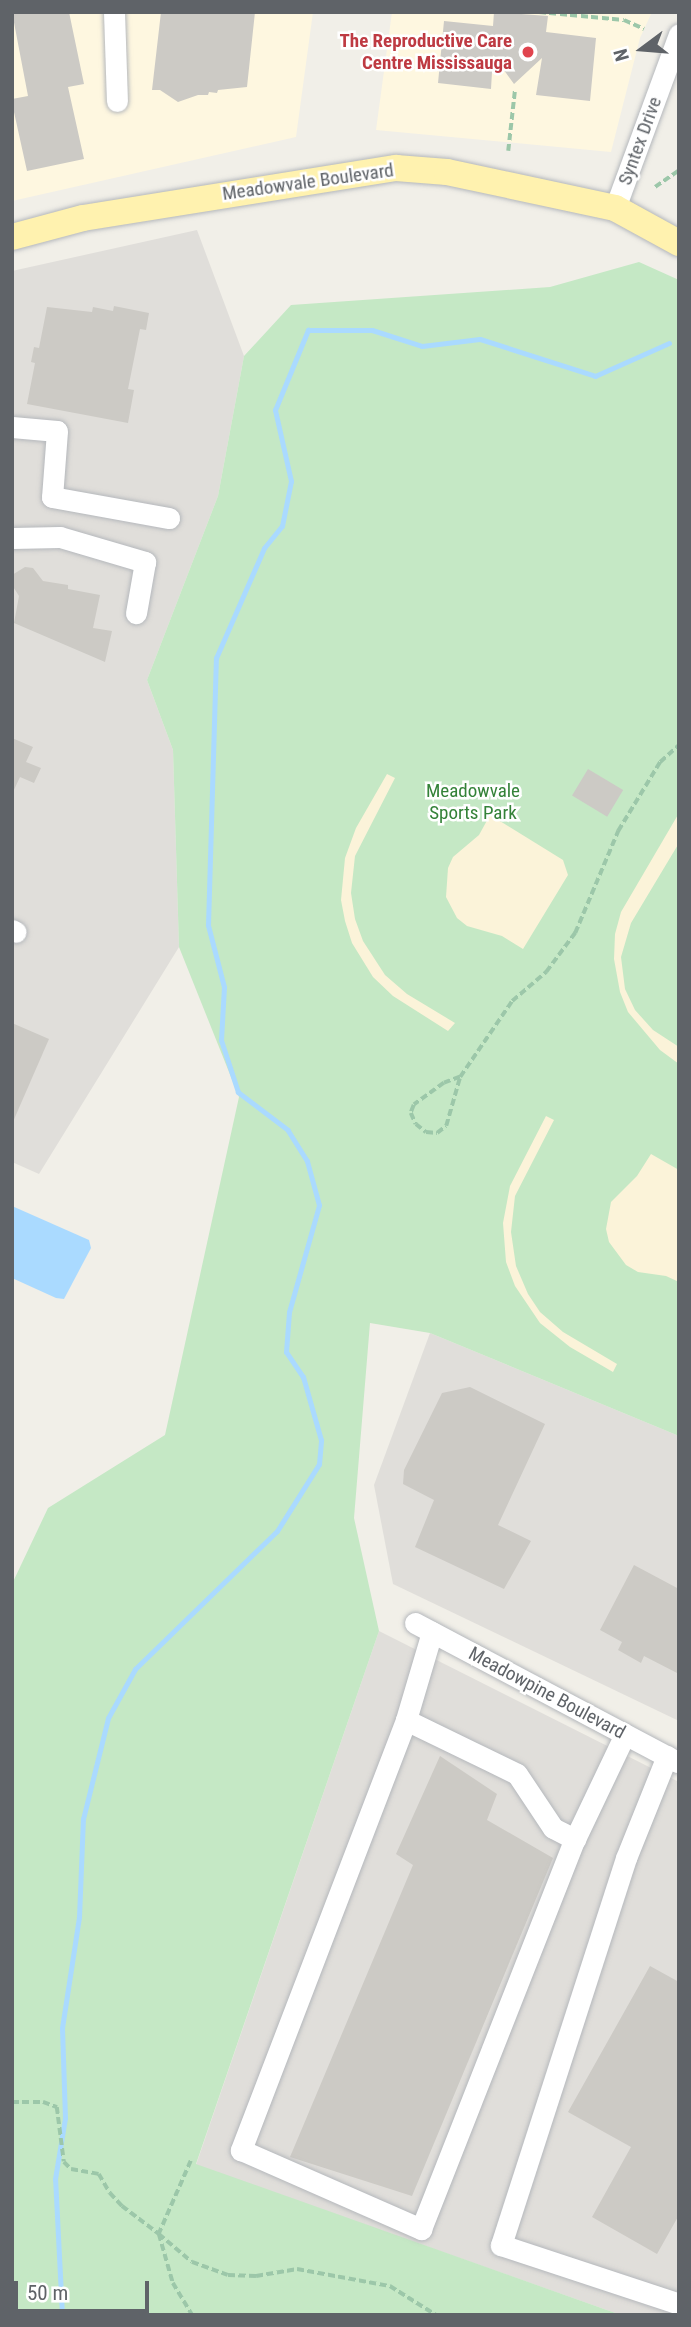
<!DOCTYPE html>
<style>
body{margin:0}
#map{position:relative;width:691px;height:2327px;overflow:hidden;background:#f1efe8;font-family:"Roboto Condensed",sans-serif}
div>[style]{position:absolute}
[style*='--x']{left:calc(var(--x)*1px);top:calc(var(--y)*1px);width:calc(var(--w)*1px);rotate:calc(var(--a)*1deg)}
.commercial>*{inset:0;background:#fef7e0}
.industrial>*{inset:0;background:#e0deda}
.green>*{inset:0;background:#c5e8c5}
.sand>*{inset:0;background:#fbf3d9}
.water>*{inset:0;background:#aadaff}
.stream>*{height:5px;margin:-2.5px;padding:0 2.5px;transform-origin:2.5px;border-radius:2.5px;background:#aadaff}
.building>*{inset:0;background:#cccac5;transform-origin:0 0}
.path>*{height:3.5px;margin-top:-1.75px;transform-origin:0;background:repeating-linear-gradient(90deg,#9cc7a9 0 7px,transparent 0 10.5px)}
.roads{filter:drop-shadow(0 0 2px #b5b8bc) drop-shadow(0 0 2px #b5b8bc)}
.minor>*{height:21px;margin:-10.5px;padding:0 10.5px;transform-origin:10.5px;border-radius:10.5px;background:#fff}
.major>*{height:26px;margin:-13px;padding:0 13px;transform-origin:13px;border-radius:13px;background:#fff2af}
.dots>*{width:19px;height:19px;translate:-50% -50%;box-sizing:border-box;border:4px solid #fff;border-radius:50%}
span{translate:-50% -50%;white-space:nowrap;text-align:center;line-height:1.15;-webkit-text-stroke:5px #fff;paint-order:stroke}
.health-label{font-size:19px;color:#be3a42;font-weight:700}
.right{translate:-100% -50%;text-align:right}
.street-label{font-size:19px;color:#5f6368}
.park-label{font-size:19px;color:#348238}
.frame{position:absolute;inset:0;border:14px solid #5f6368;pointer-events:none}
.north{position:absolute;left:607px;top:14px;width:70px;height:70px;-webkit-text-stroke:5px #fff;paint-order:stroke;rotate:254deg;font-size:19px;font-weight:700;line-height:28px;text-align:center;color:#5f6368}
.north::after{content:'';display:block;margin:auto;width:24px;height:32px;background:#5f6368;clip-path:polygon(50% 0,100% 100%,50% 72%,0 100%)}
.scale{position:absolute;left:14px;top:2281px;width:135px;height:32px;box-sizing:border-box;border:4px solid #5f6368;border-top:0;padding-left:9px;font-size:21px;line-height:24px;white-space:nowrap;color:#5f6368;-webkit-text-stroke:5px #fff;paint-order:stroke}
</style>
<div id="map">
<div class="commercial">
<i style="clip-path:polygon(12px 12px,313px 12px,296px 137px,12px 201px)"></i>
<i style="clip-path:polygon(392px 12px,652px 12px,640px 38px,611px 152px,376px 130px)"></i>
</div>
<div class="industrial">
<i style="clip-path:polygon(197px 230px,244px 356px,218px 496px,147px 680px,173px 750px,179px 947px,39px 1174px,12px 1162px,12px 271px)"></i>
<i style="clip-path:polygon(430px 1333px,679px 1436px,679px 1721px,393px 1584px,374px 1485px)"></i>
<i style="clip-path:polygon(379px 1631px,679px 1782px,679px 2315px,621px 2315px,196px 2165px)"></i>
</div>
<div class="green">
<i style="clip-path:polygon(639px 262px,679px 280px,679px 1436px,430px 1333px,370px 1323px,354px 1518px,379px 1631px,196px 2164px,621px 2315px,12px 2315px,12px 1584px,48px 1508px,165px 1435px,239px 1097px,179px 947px,173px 750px,147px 680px,218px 496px,244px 356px,291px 305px,550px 287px)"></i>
</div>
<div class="sand">
<i style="clip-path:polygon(387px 774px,395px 778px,355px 856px,351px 893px,355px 919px,363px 941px,385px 975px,407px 994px,455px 1023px,448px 1031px,393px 996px,373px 977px,352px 943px,345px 921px,341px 900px,345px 858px,356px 828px)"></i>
<i style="clip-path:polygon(679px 813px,679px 843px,631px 923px,621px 957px,625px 989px,635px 1010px,653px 1030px,679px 1047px,679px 1064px,660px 1050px,628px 1012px,620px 992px,614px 959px,615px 934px,621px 912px)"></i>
<i style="clip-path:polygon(490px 815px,563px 860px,568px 875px,523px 949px,502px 936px,467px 926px,457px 918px,446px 897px,448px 868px,453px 857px,479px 835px)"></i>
<i style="clip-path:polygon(546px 1116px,554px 1120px,515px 1196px,511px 1232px,516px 1266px,528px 1294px,540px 1312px,563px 1332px,617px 1364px,613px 1372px,570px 1347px,540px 1323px,515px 1286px,506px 1262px,503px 1223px,510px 1186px)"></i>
<i style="clip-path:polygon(651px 1154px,679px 1170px,679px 1282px,666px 1276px,638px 1272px,626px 1265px,609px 1242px,606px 1229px,611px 1202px,637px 1176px)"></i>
</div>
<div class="water">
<i style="clip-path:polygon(12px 1206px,89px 1240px,91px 1248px,64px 1299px,56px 1298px,12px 1278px)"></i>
</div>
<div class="stream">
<i style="--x:62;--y:2315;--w:136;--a:-92.9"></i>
<i style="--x:55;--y:2179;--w:62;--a:-80.7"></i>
<i style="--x:65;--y:2118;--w:90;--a:-91.9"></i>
<i style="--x:62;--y:2028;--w:112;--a:-81.3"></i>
<i style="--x:79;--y:1917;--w:98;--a:-87.7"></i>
<i style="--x:83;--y:1819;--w:104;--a:-76.1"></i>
<i style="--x:108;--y:1718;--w:56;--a:-61.1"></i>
<i style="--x:135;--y:1669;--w:198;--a:-44.2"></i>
<i style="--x:277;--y:1531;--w:79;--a:-57.9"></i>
<i style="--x:319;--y:1464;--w:24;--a:-85"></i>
<i style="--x:321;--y:1440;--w:66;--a:-105.9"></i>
<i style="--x:303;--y:1377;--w:30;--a:-124"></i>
<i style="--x:286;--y:1352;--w:40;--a:-85.7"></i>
<i style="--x:289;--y:1312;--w:111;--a:-74.3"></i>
<i style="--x:319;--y:1205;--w:46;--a:-105.3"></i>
<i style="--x:307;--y:1161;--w:36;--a:-122"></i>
<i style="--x:288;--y:1130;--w:63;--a:-142.8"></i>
<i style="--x:238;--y:1092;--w:55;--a:-108.1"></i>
<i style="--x:221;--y:1040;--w:53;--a:-86.8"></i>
<i style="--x:224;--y:987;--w:64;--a:-104.5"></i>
<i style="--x:208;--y:925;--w:267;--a:-88.3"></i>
<i style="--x:216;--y:658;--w:120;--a:-66.4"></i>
<i style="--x:264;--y:548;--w:28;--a:-51"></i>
<i style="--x:282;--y:526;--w:46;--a:-78.7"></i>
<i style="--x:291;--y:481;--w:73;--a:-102.7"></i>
<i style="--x:275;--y:410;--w:87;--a:-67.6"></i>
<i style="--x:308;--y:330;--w:64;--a:0"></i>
<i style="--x:372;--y:330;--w:52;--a:17.7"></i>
<i style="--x:422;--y:346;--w:58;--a:-6.9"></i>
<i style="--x:480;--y:339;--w:121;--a:17.8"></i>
<i style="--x:595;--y:376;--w:81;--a:-24"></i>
</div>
<div class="building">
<i style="clip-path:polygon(12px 12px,69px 12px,84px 84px,68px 87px,84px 159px,27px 171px,12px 103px,12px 99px,28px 96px)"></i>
<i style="clip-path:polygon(161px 12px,255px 12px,247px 87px,218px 90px,217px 93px,209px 92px,208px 95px,198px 95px,178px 102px,160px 90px,152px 90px)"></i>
<i style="clip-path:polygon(494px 12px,548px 16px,546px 32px,596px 38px,590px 101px,536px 95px,542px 58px,514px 84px,493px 55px,491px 89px,438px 83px,444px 21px,493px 26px)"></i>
<i style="clip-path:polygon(114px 306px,149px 313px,146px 330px,140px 329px,128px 389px,134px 390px,128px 423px,27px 404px,35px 363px,31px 362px,34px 347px,39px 348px,47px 307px,92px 312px,93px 307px,113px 311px)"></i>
<i style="clip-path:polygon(25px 567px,33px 568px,43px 581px,68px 585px,68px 589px,100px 595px,93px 628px,112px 631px,105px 662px,14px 623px,19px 596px,12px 585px,12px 575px)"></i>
<i style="clip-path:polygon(12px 738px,33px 747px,26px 762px,41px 768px,34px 783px,20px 777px,12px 794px)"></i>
<i style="left:588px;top:769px;width:41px;height:31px;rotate:31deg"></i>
<i style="clip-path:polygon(12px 1023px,49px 1039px,12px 1124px)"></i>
<i style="clip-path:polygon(470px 1387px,545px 1424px,498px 1525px,531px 1541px,504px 1589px,415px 1547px,434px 1500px,403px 1484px,404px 1470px,442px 1393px)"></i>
<i style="clip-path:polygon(634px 1565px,679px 1589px,679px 1674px,644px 1656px,641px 1663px,618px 1650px,622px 1642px,600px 1630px)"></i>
<i style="clip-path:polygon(440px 1756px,497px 1794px,487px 1820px,553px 1858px,412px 2196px,290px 2157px,413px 1865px,396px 1854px)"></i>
<i style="clip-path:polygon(650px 1966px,679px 1982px,679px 2215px,657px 2254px,592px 2217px,631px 2147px,568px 2112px)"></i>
</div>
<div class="path">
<i style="--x:539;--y:12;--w:85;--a:5.4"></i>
<i style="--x:624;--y:20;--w:22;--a:24"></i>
<i style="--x:508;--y:151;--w:63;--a:-83.7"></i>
<i style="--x:655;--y:187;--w:29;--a:-35"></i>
<i style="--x:460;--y:1077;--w:17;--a:159"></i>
<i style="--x:444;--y:1083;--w:37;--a:144"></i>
<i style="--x:414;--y:1105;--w:9;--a:111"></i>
<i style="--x:411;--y:1113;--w:12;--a:66"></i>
<i style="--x:416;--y:1124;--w:13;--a:39"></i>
<i style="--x:426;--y:1132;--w:11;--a:5"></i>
<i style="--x:437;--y:1133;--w:11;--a:-38"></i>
<i style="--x:446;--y:1126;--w:51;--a:-74.1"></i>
<i style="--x:460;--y:1077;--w:92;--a:-55.6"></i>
<i style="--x:512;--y:1001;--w:45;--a:-40.5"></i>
<i style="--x:546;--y:972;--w:49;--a:-53.4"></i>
<i style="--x:575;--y:933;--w:111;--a:-67.1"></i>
<i style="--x:618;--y:831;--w:81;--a:-58.7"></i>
<i style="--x:660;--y:762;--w:25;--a:-42"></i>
<i style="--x:12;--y:2102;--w:31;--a:0"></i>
<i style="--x:43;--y:2102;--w:15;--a:20"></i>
<i style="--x:57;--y:2107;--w:55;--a:82.7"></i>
<i style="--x:64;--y:2162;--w:10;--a:45"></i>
<i style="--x:71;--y:2169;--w:28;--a:10"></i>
<i style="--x:99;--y:2174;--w:22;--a:60"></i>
<i style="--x:110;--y:2193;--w:18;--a:47"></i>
<i style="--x:122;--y:2206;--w:46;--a:37.1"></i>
<i style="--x:159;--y:2234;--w:51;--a:74.1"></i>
<i style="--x:173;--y:2283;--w:37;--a:59"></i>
<i style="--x:191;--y:2161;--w:80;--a:113.7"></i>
<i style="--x:159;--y:2234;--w:43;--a:40.3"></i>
<i style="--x:192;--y:2262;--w:38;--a:20"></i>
<i style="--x:228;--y:2275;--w:28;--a:2"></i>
<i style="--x:256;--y:2276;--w:42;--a:-9.7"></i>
<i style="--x:297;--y:2269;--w:95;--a:10.4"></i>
<i style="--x:390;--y:2286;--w:54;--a:32.2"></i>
</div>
<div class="roads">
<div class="minor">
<i style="--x:114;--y:12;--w:89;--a:88.1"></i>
<i style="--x:615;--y:208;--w:185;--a:-69.8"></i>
<i style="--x:12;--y:427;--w:45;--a:5.1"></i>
<i style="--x:57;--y:431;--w:66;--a:94.3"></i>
<i style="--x:52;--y:497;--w:119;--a:10.2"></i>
<i style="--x:12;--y:538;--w:48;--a:-1.2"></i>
<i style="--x:60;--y:537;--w:89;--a:16.4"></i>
<i style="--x:145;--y:562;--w:52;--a:100"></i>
<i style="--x:12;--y:930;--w:4;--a:27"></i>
<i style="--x:415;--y:1623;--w:297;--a:27.9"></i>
<i style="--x:432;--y:1632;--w:92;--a:106.5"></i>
<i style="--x:406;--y:1720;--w:461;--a:111"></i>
<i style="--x:241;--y:2150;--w:197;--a:23.7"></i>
<i style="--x:421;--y:2229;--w:419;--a:-68.5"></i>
<i style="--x:406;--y:1720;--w:123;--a:25.9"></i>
<i style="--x:517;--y:1774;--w:65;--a:56.3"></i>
<i style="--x:553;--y:1828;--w:25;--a:27"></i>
<i style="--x:575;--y:1839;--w:116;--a:-64.5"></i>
<i style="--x:667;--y:1756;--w:110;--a:111.9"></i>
<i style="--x:626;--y:1858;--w:407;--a:107.9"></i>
<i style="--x:501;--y:2245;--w:188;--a:18.3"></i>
</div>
<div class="major">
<i style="--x:12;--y:237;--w:73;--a:-15"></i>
<i style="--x:83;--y:218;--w:317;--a:-9.1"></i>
<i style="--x:396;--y:168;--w:51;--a:4.5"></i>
<i style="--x:447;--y:172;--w:172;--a:12.1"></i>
<i style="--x:615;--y:208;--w:73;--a:28.7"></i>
</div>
</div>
<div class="dots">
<i style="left:528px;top:52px;background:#e0444e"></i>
</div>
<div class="health-label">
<span class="right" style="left:512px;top:52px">The Reproductive Care<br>Centre Mississauga</span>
</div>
<div class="street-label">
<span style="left:640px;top:141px;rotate:-70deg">Syntex Drive</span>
<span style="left:308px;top:182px;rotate:-8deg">Meadowvale Boulevard</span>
<span style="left:547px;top:1693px;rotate:28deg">Meadowpine Boulevard</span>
</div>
<div class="park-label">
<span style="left:473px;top:802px">Meadowvale<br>Sports Park</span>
</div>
<div class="frame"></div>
<div class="north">N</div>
<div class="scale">50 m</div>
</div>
